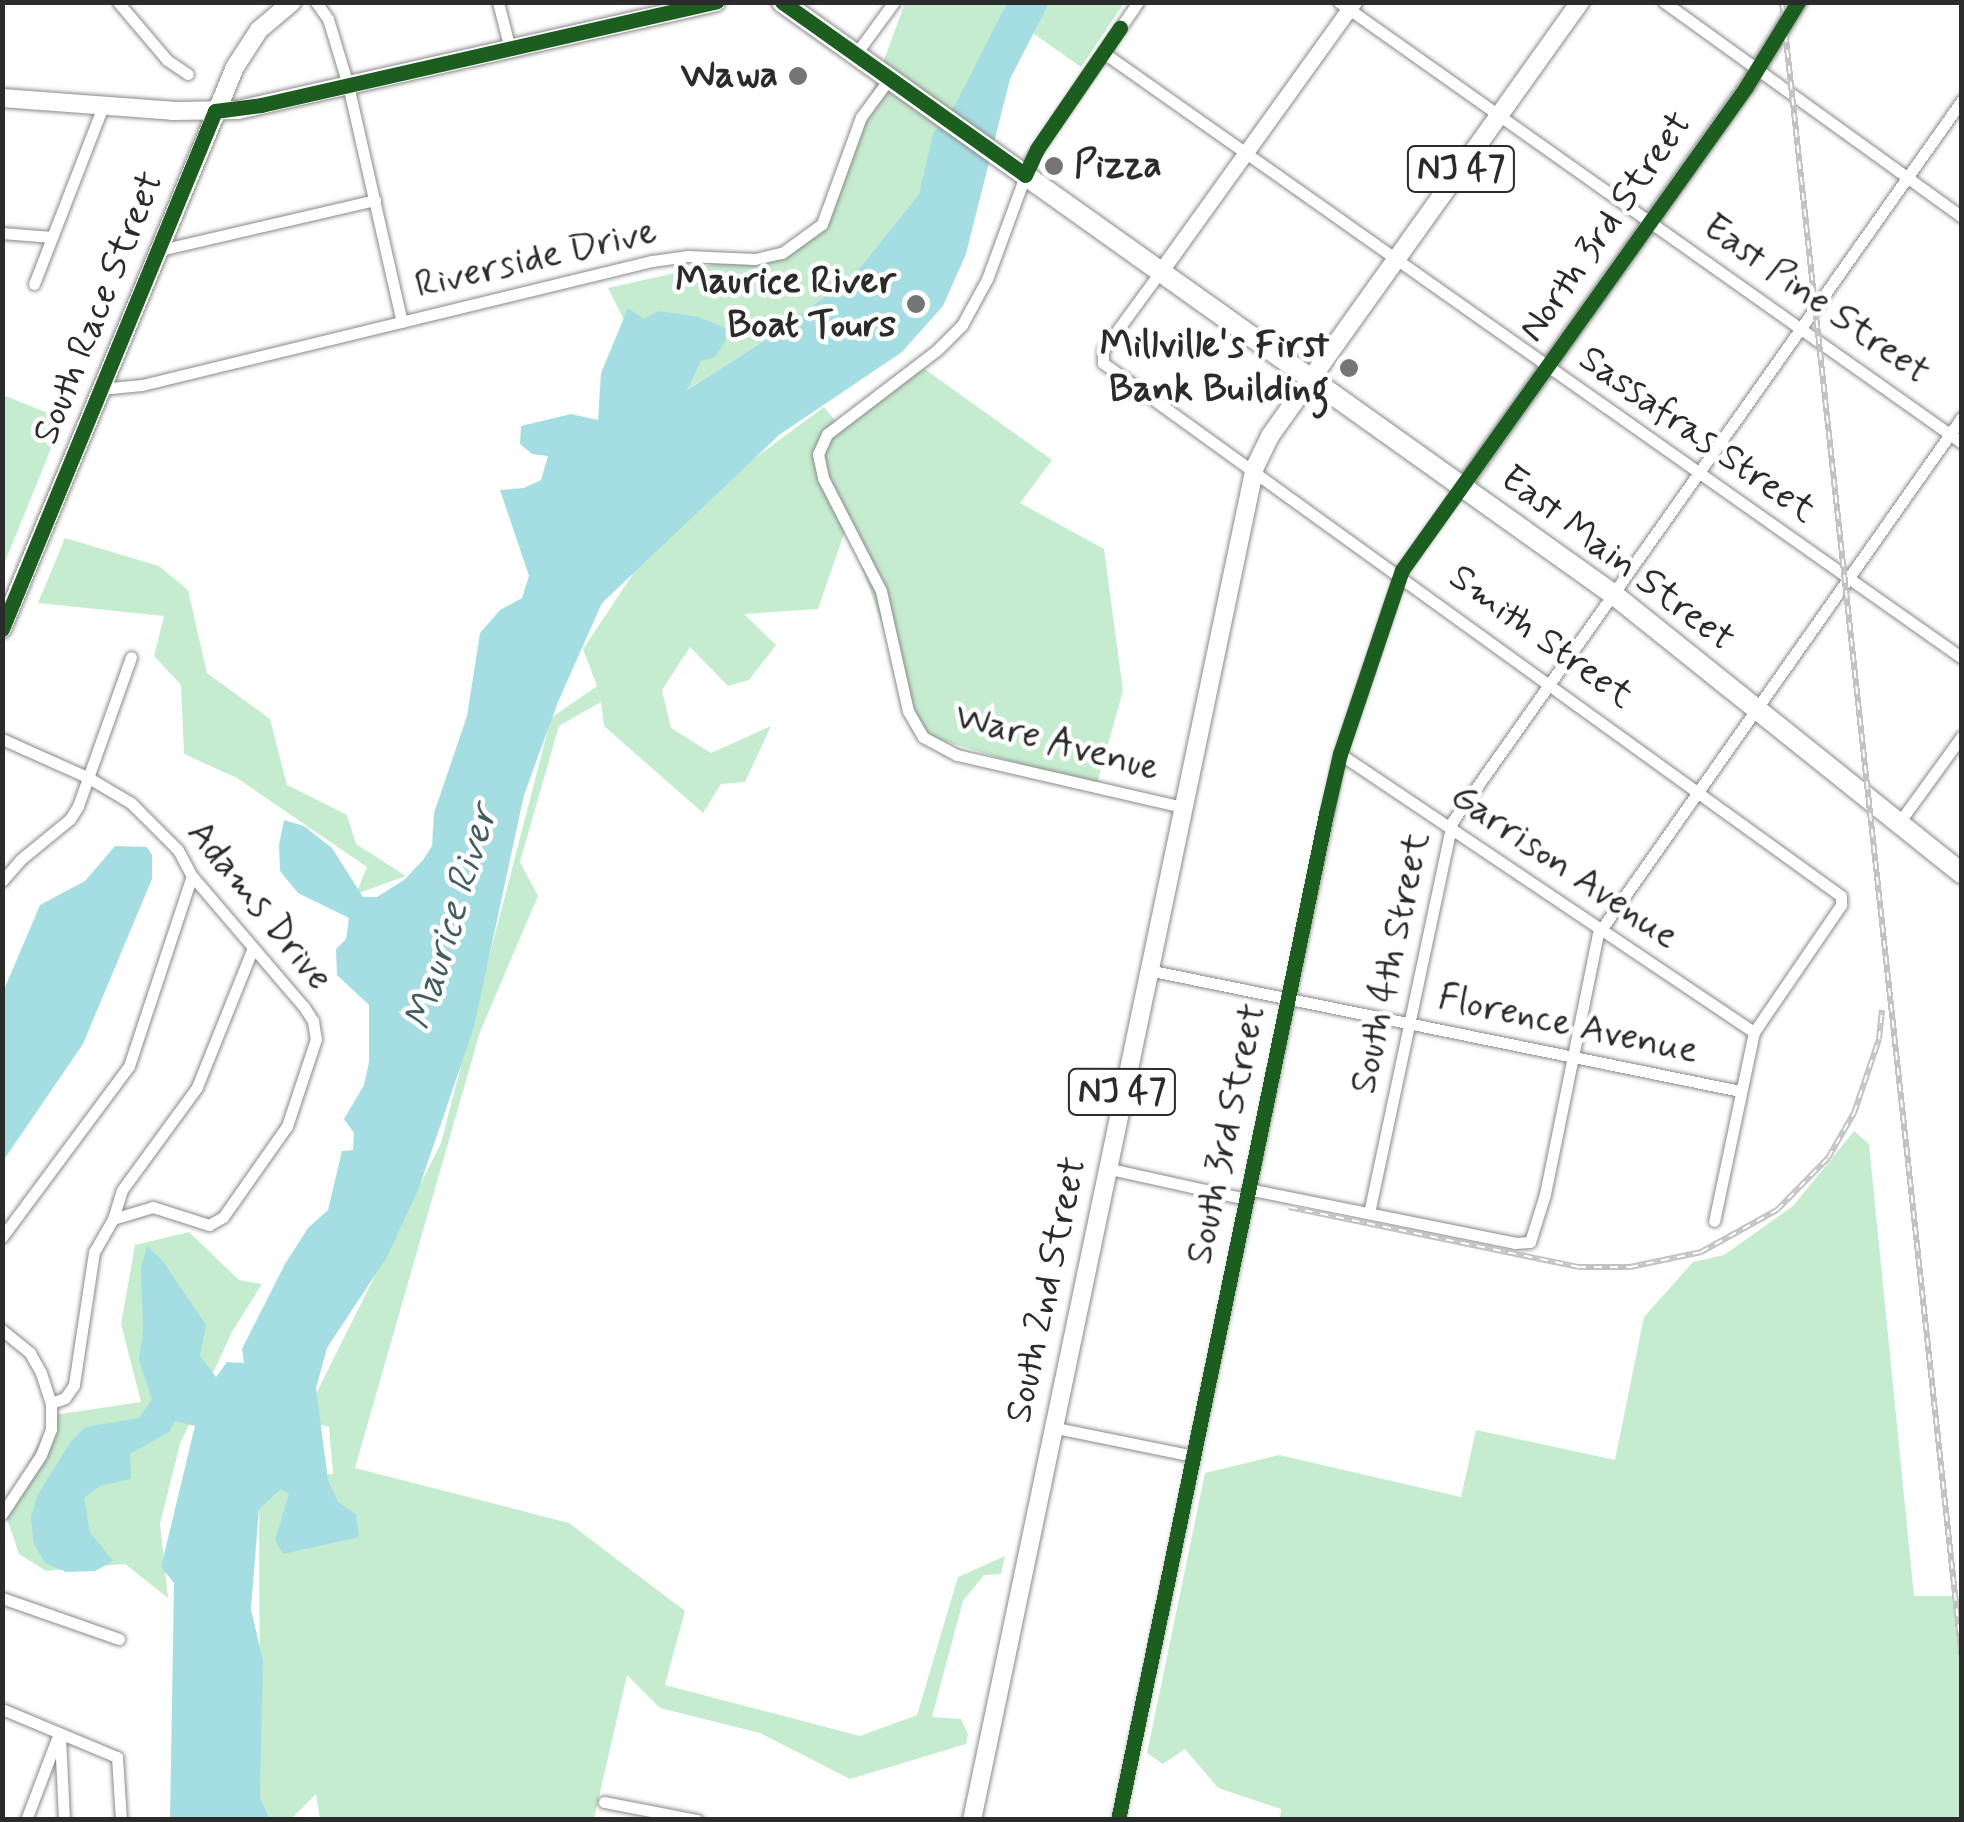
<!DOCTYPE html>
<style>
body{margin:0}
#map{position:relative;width:1964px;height:1822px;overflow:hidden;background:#fff;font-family:Mynerve,sans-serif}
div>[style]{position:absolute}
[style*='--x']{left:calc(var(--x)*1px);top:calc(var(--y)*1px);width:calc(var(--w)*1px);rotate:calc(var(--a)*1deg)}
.green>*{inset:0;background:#c6ecd0}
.water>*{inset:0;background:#a5dee2}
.roads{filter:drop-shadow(0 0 2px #8a8a8a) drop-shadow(0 0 2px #8a8a8a)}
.minor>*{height:11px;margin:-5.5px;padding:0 5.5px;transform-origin:5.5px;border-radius:5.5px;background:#fff}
.tertiary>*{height:15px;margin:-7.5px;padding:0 7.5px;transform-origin:7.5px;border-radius:7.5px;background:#fff}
.secondary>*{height:18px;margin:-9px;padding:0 9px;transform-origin:9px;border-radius:9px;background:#fff}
.primary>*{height:18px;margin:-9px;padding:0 9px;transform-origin:9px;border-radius:9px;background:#fff}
.trunk>*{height:20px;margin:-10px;padding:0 10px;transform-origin:10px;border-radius:10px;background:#fff}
.rail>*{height:6px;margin-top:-3px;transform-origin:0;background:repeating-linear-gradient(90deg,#fff 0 8px,#c2c2c2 0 16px);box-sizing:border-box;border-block:2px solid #c2c2c2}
.cycleway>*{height:15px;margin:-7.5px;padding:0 7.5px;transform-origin:7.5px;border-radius:7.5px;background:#1b5e20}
.dots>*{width:28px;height:28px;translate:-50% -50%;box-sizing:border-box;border:5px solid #fff;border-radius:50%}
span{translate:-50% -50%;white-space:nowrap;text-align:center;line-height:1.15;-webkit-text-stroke:9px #fff;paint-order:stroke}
.shield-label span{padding:2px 8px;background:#fff;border:2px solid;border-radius:8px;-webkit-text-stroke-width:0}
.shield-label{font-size:35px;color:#2b2b2b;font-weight:700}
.poi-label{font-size:38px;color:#2b2b2b;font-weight:700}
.right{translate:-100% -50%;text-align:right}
.left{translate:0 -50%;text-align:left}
.street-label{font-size:38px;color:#2b2b2b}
.water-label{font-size:40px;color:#445d5e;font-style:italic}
.frame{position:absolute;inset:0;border:5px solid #2b2b2b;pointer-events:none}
</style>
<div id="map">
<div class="green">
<i style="clip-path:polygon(905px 3px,1007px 3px,919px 194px,854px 275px,777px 332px,685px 391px,648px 368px,608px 288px,795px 246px,821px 230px)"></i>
<i style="clip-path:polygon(1049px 3px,1124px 3px,1081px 67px,1031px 32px)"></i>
<i style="clip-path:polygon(919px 365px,1052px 460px,1020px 503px,1104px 549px,1123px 691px,1096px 787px,921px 734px,847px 525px,818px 609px,744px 614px,776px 645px,749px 680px,728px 686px,690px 647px,662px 690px,671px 728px,711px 753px,771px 726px,745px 782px,721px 784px,703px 813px,604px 726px,601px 702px,559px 726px,520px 862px,538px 896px,480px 1032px,355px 1468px,569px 1523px,685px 1611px,665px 1685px,860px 1736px,917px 1715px,958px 1577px,1005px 1556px,1001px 1574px,984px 1575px,963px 1601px,932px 1717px,961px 1719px,968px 1734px,966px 1744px,850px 1779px,760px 1733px,660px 1708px,627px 1675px,594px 1819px,320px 1819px,316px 1794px,291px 1819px,270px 1819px,260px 1797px,259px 1496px,276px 1478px,333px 1474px,329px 1427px,303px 1420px,441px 1143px,551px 718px,597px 686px,583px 649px,667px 523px,824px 407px,838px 424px)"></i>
<i style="clip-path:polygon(3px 395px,63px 419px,3px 567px)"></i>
<i style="clip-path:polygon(65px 538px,159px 566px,188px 590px,207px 673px,270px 719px,287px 785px,347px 815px,356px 844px,406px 876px,356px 894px,367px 867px,237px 778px,184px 754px,181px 685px,154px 656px,164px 616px,38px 603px)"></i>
<i style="clip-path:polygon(1854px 1131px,1869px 1144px,1914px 1596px,1961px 1596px,1961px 1819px,1280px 1819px,1281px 1809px,1218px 1788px,1185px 1749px,1163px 1764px,1147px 1753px,1205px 1473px,1279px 1455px,1461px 1497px,1476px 1430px,1615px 1460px,1644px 1317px,1693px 1262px,1724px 1255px,1793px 1206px)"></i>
<i style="clip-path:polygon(189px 1232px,239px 1280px,262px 1284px,232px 1332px,180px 1444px,160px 1524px,168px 1598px,125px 1564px,46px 1571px,19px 1554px,4px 1510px,53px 1415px,141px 1402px,121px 1324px,135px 1245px)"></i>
</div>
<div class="water">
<i style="clip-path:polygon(1007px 3px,1049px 3px,1010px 79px,966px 254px,943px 306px,902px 352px,779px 435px,602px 603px,558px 702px,524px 795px,474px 1027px,419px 1188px,387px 1257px,327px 1348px,316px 1388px,328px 1480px,338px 1502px,356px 1514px,359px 1537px,283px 1554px,275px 1540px,289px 1494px,281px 1489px,259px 1509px,251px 1609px,263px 1661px,260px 1797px,270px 1819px,170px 1819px,174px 1583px,161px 1567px,195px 1426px,175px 1421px,169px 1432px,130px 1454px,131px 1479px,100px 1486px,84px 1498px,90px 1532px,113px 1561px,95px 1571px,66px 1572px,45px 1563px,34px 1544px,31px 1518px,37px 1496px,71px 1441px,86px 1427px,139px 1418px,152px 1399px,139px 1360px,143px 1331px,141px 1268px,147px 1246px,162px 1260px,206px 1325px,200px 1356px,216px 1377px,227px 1362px,244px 1363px,242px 1349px,285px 1264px,308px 1228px,328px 1210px,342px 1151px,353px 1150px,354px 1133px,344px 1119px,364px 1085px,369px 1062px,369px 1005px,337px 975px,336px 949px,346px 939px,349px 918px,298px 893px,280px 871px,279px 845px,284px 820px,304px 826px,332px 848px,363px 897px,377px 897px,404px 880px,423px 860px,432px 846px,434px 813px,467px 716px,480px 633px,500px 610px,522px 598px,529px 576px,500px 490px,524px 488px,541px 480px,548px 456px,532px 454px,520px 444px,521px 426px,571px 414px,598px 420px,601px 373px,628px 308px,644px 319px,658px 311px,699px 317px,725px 328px,726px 340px,715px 357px,701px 361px,687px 390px,777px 332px,854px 275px,919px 194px,933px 134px,955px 105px)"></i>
<i style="clip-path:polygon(115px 846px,147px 847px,152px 855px,152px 879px,83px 1044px,3px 1161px,3px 992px,40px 905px,85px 881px)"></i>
</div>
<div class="roads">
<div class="minor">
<i style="--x:118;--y:2;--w:76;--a:49.8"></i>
<i style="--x:167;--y:60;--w:25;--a:34"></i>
<i style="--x:316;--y:2;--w:21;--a:55"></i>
<i style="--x:328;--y:19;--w:69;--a:73.1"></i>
<i style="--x:348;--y:85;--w:243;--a:77.2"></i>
<i style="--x:498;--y:2;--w:49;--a:75.7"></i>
<i style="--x:1138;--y:2;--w:188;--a:124.4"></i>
<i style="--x:1032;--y:157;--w:130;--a:110.2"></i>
<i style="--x:987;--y:279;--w:52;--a:118.5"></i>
<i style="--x:962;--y:325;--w:35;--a:135"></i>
<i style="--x:937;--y:350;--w:138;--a:142.6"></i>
<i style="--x:827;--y:434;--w:22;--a:114"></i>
<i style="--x:818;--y:454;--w:25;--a:78"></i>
<i style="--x:823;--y:478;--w:127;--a:62.8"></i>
<i style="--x:881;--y:591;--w:123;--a:77.3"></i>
<i style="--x:908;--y:711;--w:30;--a:60"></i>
<i style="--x:923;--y:737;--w:38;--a:28"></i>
<i style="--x:957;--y:755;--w:231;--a:13"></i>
<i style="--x:1339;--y:2;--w:763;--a:35.29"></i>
<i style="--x:1664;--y:2;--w:367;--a:35.8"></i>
<i style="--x:1104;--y:53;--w:1050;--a:35.19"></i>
<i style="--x:855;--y:55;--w:66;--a:-53.7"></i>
<i style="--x:2;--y:233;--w:50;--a:4.6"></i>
<i style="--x:156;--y:251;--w:225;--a:-13.1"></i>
<i style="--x:1160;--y:272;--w:97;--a:126.2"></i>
<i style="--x:1103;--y:350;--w:13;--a:90"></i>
<i style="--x:1103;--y:363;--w:910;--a:35.84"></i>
<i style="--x:1841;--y:896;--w:9;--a:90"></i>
<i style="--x:1841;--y:905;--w:154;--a:124.4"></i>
<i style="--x:1754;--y:1032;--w:193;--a:101.9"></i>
<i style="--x:34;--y:284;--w:191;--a:-68.8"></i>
<i style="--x:100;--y:389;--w:42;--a:-5.4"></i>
<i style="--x:142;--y:385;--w:525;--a:-13.67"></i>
<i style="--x:652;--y:261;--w:35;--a:-8"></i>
<i style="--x:687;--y:256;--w:68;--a:2.5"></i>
<i style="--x:755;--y:259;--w:28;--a:-13"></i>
<i style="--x:782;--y:253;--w:49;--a:-35.9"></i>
<i style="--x:822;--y:224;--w:114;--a:-70"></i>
<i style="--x:861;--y:117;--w:47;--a:-53.6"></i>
<i style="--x:2;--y:739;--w:95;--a:24.1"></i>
<i style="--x:89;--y:778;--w:49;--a:30.8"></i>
<i style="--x:131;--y:803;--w:66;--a:45"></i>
<i style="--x:178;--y:850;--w:30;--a:62"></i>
<i style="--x:192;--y:876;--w:172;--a:49.5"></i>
<i style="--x:304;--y:1007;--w:17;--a:57"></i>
<i style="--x:313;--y:1021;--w:18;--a:81"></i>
<i style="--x:316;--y:1039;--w:92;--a:108.4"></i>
<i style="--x:287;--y:1126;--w:111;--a:125.1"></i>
<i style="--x:223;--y:1217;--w:16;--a:150"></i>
<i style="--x:209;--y:1225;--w:59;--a:-162.2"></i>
<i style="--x:153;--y:1207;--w:42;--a:163.3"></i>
<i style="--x:113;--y:1219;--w:38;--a:120"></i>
<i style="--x:94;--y:1252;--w:134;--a:98.6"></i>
<i style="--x:74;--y:1385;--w:16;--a:125"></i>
<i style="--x:65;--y:1398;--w:15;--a:160"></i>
<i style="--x:1340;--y:754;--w:499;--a:33.9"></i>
<i style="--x:1898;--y:824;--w:109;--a:-54"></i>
<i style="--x:2;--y:881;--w:28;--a:-49"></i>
<i style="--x:20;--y:860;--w:65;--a:-39.4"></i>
<i style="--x:70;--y:819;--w:15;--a:-58"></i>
<i style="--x:78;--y:806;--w:158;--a:-70.4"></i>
<i style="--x:1148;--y:970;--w:604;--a:11.55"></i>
<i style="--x:1106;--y:1168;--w:143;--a:12.5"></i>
<i style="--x:1248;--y:1189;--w:272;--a:11.4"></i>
<i style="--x:1515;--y:1243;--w:15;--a:-4"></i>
<i style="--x:1530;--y:1242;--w:50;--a:-72.6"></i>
<i style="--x:1545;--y:1194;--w:265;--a:-78.5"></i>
<i style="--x:1598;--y:934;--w:632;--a:-54.85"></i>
<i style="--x:1369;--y:1213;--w:400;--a:-78"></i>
<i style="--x:1452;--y:822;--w:884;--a:-54.76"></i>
<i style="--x:113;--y:1219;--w:30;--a:-73"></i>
<i style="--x:122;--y:1190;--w:127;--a:-53.9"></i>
<i style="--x:197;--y:1087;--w:150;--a:-68.1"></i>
<i style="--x:2;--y:1237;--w:213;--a:-53.4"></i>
<i style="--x:129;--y:1066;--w:200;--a:-71.7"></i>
<i style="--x:2;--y:1330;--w:36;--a:39"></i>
<i style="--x:30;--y:1353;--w:23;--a:61"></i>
<i style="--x:41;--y:1373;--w:32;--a:72"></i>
<i style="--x:51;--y:1403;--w:26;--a:90"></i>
<i style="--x:51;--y:1429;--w:28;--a:111"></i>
<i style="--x:41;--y:1455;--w:71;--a:123.5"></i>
<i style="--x:1051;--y:1427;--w:145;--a:11.5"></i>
<i style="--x:2;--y:1598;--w:124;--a:19.3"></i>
<i style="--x:2;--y:1709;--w:125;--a:22.7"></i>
<i style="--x:117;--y:1757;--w:63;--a:86.4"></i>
<i style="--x:60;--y:1737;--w:83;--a:87.2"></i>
<i style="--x:604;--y:1802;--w:95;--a:11"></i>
<i style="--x:26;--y:1820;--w:93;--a:-69.2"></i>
<i style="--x:1118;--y:1820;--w:1089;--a:-78.24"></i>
<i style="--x:1340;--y:754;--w:194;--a:-71.4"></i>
<i style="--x:1402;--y:570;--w:103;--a:-54.5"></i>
</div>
<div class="tertiary">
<i style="--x:1160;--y:272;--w:332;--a:-54.3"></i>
<i style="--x:1462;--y:486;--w:490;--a:-54.6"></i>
<i style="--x:1746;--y:87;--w:100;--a:-58.5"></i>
</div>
<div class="secondary">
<i style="--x:2;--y:98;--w:171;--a:4.3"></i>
<i style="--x:173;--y:111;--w:65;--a:-0.9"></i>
<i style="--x:238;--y:110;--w:490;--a:-12.7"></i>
<i style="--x:2;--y:629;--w:608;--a:-67.48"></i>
<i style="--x:235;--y:67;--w:44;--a:-57"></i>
<i style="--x:259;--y:30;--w:43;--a:-40.3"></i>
</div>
<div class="primary">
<i style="--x:972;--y:1820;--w:1382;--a:-78.19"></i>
<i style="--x:1255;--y:467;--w:34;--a:-64"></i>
<i style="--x:1270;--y:436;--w:533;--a:-54.46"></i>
</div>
<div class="trunk">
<i style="--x:782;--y:2;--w:1020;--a:35.47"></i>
<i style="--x:1613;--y:594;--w:447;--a:38.7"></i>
</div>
</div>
<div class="rail">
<i style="--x:1782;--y:2;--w:1667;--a:83.8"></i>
<i style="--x:1289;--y:1207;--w:295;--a:11.7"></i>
<i style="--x:1578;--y:1267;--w:52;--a:0"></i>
<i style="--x:1630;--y:1267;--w:73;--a:-11.9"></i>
<i style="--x:1701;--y:1252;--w:87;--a:-28.9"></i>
<i style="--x:1777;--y:1210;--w:73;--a:-45.6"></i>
<i style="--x:1828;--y:1158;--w:52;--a:-60"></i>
<i style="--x:1854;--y:1113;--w:78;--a:-71.3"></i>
<i style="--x:1879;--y:1039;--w:29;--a:-84"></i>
</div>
<div class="cycleway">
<i style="--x:782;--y:2;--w:298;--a:35.4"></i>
<i style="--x:1025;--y:175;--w:29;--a:-65"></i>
<i style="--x:1037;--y:149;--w:147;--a:-55.6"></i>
<i style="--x:2;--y:629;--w:560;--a:-67.65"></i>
<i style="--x:215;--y:111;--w:46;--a:-7.4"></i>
<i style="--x:261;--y:105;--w:467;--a:-12.8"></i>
<i style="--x:1118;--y:1820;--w:1027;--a:-78.32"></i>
<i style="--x:1326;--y:814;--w:62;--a:-76.9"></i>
<i style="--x:1340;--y:754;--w:194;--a:-71.4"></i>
<i style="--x:1402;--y:570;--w:593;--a:-54.54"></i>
<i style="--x:1746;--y:87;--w:100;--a:-58.5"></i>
</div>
<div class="dots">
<i style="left:798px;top:76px;background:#757575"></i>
<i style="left:1054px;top:166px;background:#757575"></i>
<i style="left:916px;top:304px;background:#757575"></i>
<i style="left:1349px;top:368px;background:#757575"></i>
</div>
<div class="shield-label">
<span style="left:1461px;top:169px">NJ 47</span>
<span style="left:1122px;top:1092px">NJ 47</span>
</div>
<div class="poi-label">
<span class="right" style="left:778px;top:76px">Wawa</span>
<span class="left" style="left:1074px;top:166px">Pizza</span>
<span class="right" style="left:896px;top:304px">Maurice River<br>Boat Tours</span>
<span class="right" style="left:1329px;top:368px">Millville's First<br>Bank Building</span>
</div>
<div class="street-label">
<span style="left:1606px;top:227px;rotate:-55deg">North 3rd Street</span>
<span style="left:536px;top:259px;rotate:-13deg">Riverside Drive</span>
<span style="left:1816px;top:300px;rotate:35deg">East Pine Street</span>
<span style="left:99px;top:308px;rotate:-68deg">South Race Street</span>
<span style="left:1697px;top:435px;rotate:35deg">Sassafras Street</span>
<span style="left:1617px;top:559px;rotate:37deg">East Main Street</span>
<span style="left:1541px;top:637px;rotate:36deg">Smith Street</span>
<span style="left:1057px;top:743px;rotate:15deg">Ware Avenue</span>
<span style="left:1564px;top:867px;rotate:34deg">Garrison Avenue</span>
<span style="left:259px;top:906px;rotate:51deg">Adams Drive</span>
<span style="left:1391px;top:963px;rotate:-78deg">South 4th Street</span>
<span style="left:1568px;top:1025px;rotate:12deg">Florence Avenue</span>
<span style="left:1227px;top:1134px;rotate:-78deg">South 3rd Street</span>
<span style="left:1047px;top:1290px;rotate:-78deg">South 2nd Street</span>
</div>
<div class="water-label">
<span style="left:452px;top:918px;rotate:-73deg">Maurice River</span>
</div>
<div class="frame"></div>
</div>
